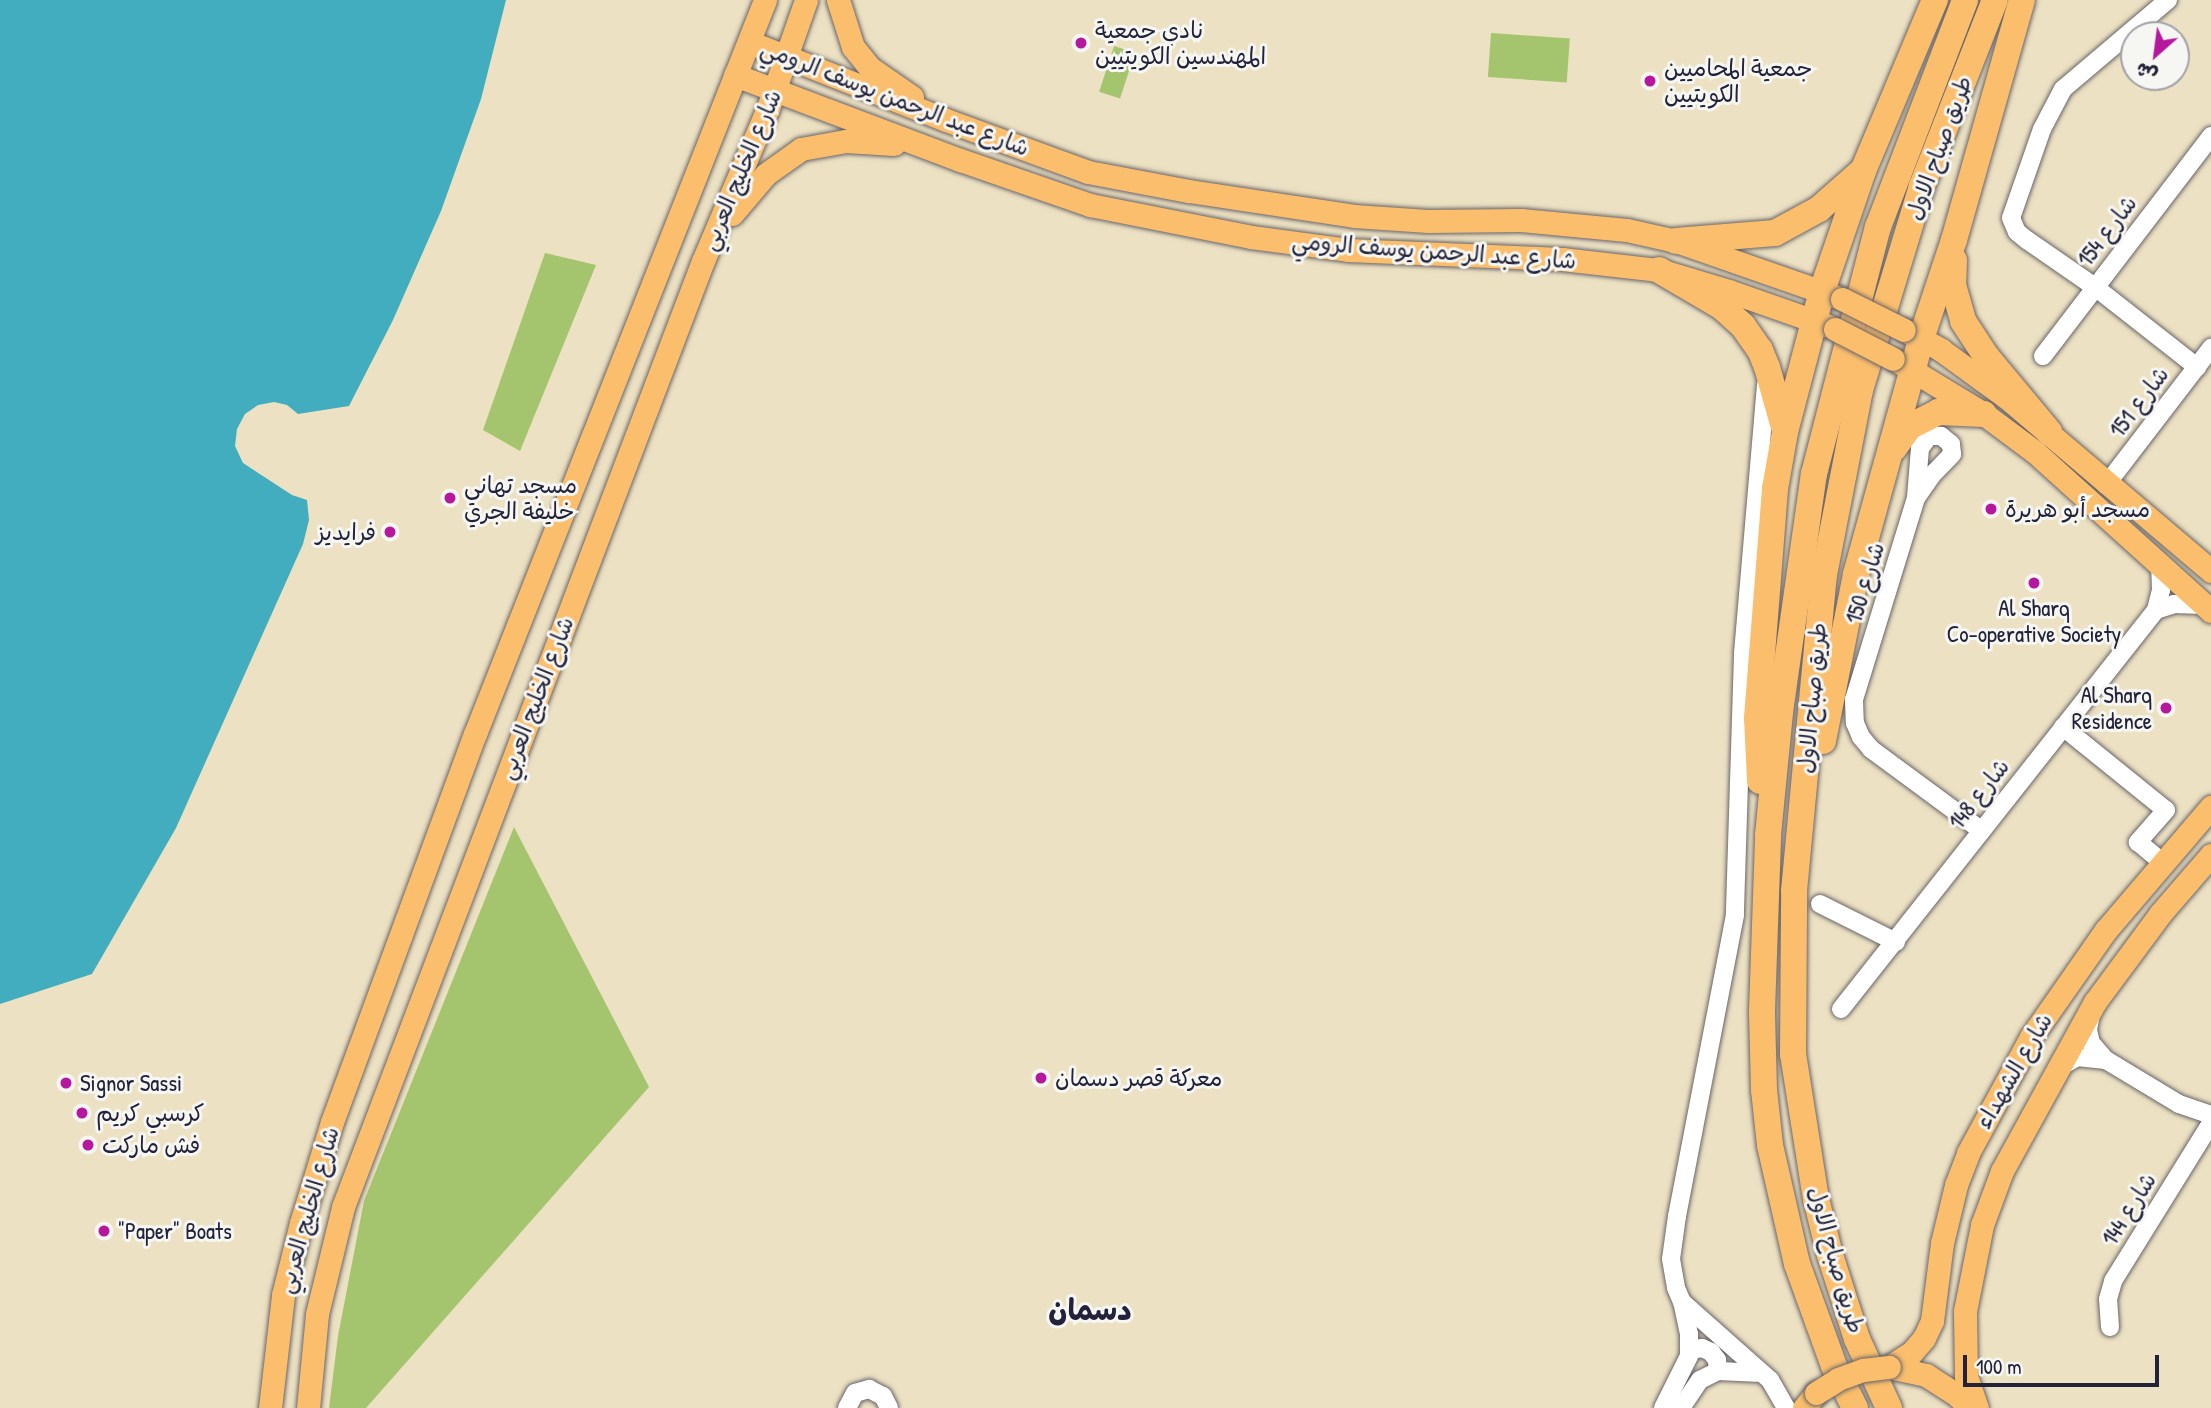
<!DOCTYPE html>
<meta charset="utf-8">
<style>
body{margin:0}
#map{position:relative;width:2211px;height:1408px;overflow:hidden;background:#ece1c2;font-family:"Patrick Hand","Playpen Sans Arabic",sans-serif}
div>[style]{position:absolute}
[style*='--x']{left:calc(var(--x)*1px);top:calc(var(--y)*1px);width:calc(var(--w)*1px);rotate:calc(var(--a)*1deg)}
.green>*{inset:0;background:#a4c46d;transform-origin:0 0}
.water>*{inset:0;background:#41adbf}
.roads{filter:drop-shadow(0 0 2px #69656a) drop-shadow(0 0 2px #69656a)}
.minor>*{height:18px;margin:-9px;padding:0 9px;transform-origin:9px;border-radius:9px;background:#fff}
.major>*{height:23px;margin:-11.5px;padding:0 11.5px;transform-origin:11.5px;border-radius:11.5px;background:#fabe6d}
.highway>*{height:26px;margin:-13px;padding:0 13px;transform-origin:13px;border-radius:13px;background:#fabe6d}
.bridges{filter:drop-shadow(0 0 2px #69656a) drop-shadow(0 0 2px #69656a)}
.major-bridge>*{height:23px;margin:-11.5px;padding:0 11.5px;transform-origin:11.5px;border-radius:11.5px;background:#fabe6d}
.dots>*{width:19px;height:19px;translate:-50% -50%;box-sizing:border-box;border:4px solid #f6f6f2;border-radius:50%}
span{translate:-50% -50%;white-space:nowrap;text-align:center;line-height:1.15;-webkit-text-stroke:6px #f6f6f2;paint-order:stroke}
.poi-label{font-size:23px;color:#22223b}
.left{translate:0 -50%;text-align:left}
.right{translate:-100% -50%;text-align:right}
.street-label{font-size:23px;color:#22223b}
.district-label{font-size:30px;color:#22223b;font-weight:700}
.north{position:absolute;left:2120px;top:21px;width:70px;height:70px;box-sizing:border-box;background:#f6f6f2;border:2px solid #a1a1a9;border-radius:50%;rotate:208deg;font-size:19px;font-weight:700;line-height:28px;text-align:center;color:#22223b}
.north::after{content:'';display:block;margin:auto;width:24px;height:32px;background:#b5179e;clip-path:polygon(50% 0,100% 100%,50% 72%,0 100%)}
.scale{position:absolute;left:1963px;top:1355px;width:196px;height:32px;box-sizing:border-box;border:4px solid #22223b;border-top:0;padding-left:9px;font-size:21px;line-height:24px;white-space:nowrap;color:#22223b;-webkit-text-stroke:5px #f6f6f2;paint-order:stroke}
</style>
<div id="map">
<div class="green">
<i style="left:1491px;top:33px;width:79px;height:44px;rotate:4deg"></i>
<i style="left:1114px;top:46px;width:22px;height:48px;rotate:18deg"></i>
<i style="clip-path:polygon(545px 253px,596px 265px,520px 451px,483px 430px)"></i>
<i style="clip-path:polygon(514px 827px,649px 1087px,366px 1408px,329px 1408px,338px 1336px,364px 1201px)"></i>
</div>
<div class="water">
<i style="clip-path:polygon(0 0,506px 0,481px 99px,441px 211px,393px 320px,349px 406px,298px 414px,287px 405px,274px 402px,258px 405px,245px 414px,237px 429px,235px 446px,243px 463px,292px 495px,307px 500px,309px 520px,303px 544px,176px 828px,92px 974px,0 1004px)"></i>
</div>
<div class="roads">
<div class="minor">
<i style="--x:2168;--y:0;--w:138;--a:139.7"></i>
<i style="--x:2063;--y:89;--w:45;--a:117.7"></i>
<i style="--x:2042;--y:129;--w:94;--a:109.2"></i>
<i style="--x:2011;--y:218;--w:15;--a:67"></i>
<i style="--x:2017;--y:232;--w:13;--a:39"></i>
<i style="--x:2027;--y:240;--w:83;--a:34.7"></i>
<i style="--x:2095;--y:287;--w:130;--a:38.1"></i>
<i style="--x:2043;--y:356;--w:277;--a:-52.6"></i>
<i style="--x:1766;--y:385;--w:271;--a:94.9"></i>
<i style="--x:1743;--y:655;--w:260;--a:91.8"></i>
<i style="--x:1735;--y:915;--w:307;--a:100.9"></i>
<i style="--x:1677;--y:1216;--w:43;--a:97.9"></i>
<i style="--x:1671;--y:1259;--w:29;--a:80"></i>
<i style="--x:1676;--y:1288;--w:15;--a:67"></i>
<i style="--x:1682;--y:1302;--w:118;--a:41.6"></i>
<i style="--x:1770;--y:1380;--w:32;--a:60"></i>
<i style="--x:2106;--y:485;--w:173;--a:-52.5"></i>
<i style="--x:1916;--y:498;--w:28;--a:-55"></i>
<i style="--x:1932;--y:475;--w:29;--a:-46"></i>
<i style="--x:1952;--y:454;--w:10;--a:-96"></i>
<i style="--x:1951;--y:444;--w:13;--a:-141"></i>
<i style="--x:1941;--y:436;--w:12;--a:180"></i>
<i style="--x:1929;--y:436;--w:15;--a:127"></i>
<i style="--x:1920;--y:448;--w:50;--a:94.6"></i>
<i style="--x:1916;--y:498;--w:211;--a:107.1"></i>
<i style="--x:1854;--y:700;--w:23;--a:88"></i>
<i style="--x:1855;--y:723;--w:15;--a:67"></i>
<i style="--x:1861;--y:737;--w:16;--a:50"></i>
<i style="--x:1871;--y:749;--w:137;--a:36.4"></i>
<i style="--x:2156;--y:610;--w:19;--a:-18"></i>
<i style="--x:2174;--y:604;--w:29;--a:2"></i>
<i style="--x:2063;--y:727;--w:132;--a:38.9"></i>
<i style="--x:2166;--y:810;--w:43;--a:131.2"></i>
<i style="--x:2138;--y:842;--w:31;--a:40"></i>
<i style="--x:1820;--y:904;--w:85;--a:26.6"></i>
<i style="--x:1841;--y:1009;--w:508;--a:-51.71"></i>
<i style="--x:2156;--y:610;--w:21;--a:-76"></i>
<i style="--x:2161;--y:590;--w:23;--a:-92"></i>
<i style="--x:2091;--y:1014;--w:16;--a:101"></i>
<i style="--x:2088;--y:1030;--w:13;--a:77"></i>
<i style="--x:2091;--y:1043;--w:23;--a:49"></i>
<i style="--x:2106;--y:1060;--w:85;--a:31.1"></i>
<i style="--x:2179;--y:1104;--w:34;--a:19"></i>
<i style="--x:2060;--y:1067;--w:20;--a:-30"></i>
<i style="--x:2077;--y:1057;--w:29;--a:6"></i>
<i style="--x:2110;--y:1327;--w:28;--a:-94"></i>
<i style="--x:2108;--y:1299;--w:19;--a:-74"></i>
<i style="--x:2113;--y:1281;--w:186;--a:-58.2"></i>
<i style="--x:1690;--y:1350;--w:12;--a:-9"></i>
<i style="--x:1702;--y:1348;--w:10;--a:24"></i>
<i style="--x:1711;--y:1352;--w:10;--a:53"></i>
<i style="--x:1717;--y:1360;--w:11;--a:85"></i>
<i style="--x:847;--y:1408;--w:17;--a:-62"></i>
<i style="--x:855;--y:1393;--w:15;--a:-16"></i>
<i style="--x:869;--y:1389;--w:16;--a:27"></i>
<i style="--x:883;--y:1396;--w:13;--a:63"></i>
<i style="--x:1663;--y:1408;--w:58;--a:-63.4"></i>
<i style="--x:1689;--y:1356;--w:22;--a:-90"></i>
<i style="--x:1689;--y:1334;--w:33;--a:-102"></i>
<i style="--x:1681;--y:1408;--w:34;--a:-56"></i>
<i style="--x:1700;--y:1380;--w:20;--a:-27"></i>
<i style="--x:1718;--y:1371;--w:44;--a:2.6"></i>
</div>
<div class="major">
<i style="--x:838;--y:0;--w:49;--a:72.3"></i>
<i style="--x:853;--y:47;--w:27;--a:51"></i>
<i style="--x:870;--y:68;--w:51;--a:34.6"></i>
<i style="--x:749;--y:42;--w:212;--a:21.6"></i>
<i style="--x:946;--y:120;--w:151;--a:20.1"></i>
<i style="--x:1088;--y:172;--w:103;--a:10.7"></i>
<i style="--x:1189;--y:191;--w:167;--a:8.6"></i>
<i style="--x:1354;--y:216;--w:74;--a:3.9"></i>
<i style="--x:1428;--y:221;--w:93;--a:-0.6"></i>
<i style="--x:1521;--y:220;--w:106;--a:5.4"></i>
<i style="--x:1627;--y:230;--w:50;--a:12.7"></i>
<i style="--x:1676;--y:241;--w:170;--a:19.2"></i>
<i style="--x:735;--y:75;--w:241;--a:20.7"></i>
<i style="--x:960;--y:160;--w:138;--a:19.1"></i>
<i style="--x:1090;--y:205;--w:164;--a:11.2"></i>
<i style="--x:1251;--y:237;--w:98;--a:7.6"></i>
<i style="--x:1348;--y:250;--w:214;--a:2.4"></i>
<i style="--x:1562;--y:259;--w:98;--a:6.5"></i>
<i style="--x:1659;--y:270;--w:73;--a:16.7"></i>
<i style="--x:1729;--y:291;--w:106;--a:19.3"></i>
<i style="--x:732;--y:214;--w:52;--a:-49.6"></i>
<i style="--x:766;--y:174;--w:43;--a:-35.5"></i>
<i style="--x:801;--y:149;--w:46;--a:-10.1"></i>
<i style="--x:846;--y:141;--w:48;--a:3.6"></i>
<i style="--x:1906;--y:331;--w:40;--a:28"></i>
<i style="--x:1941;--y:350;--w:80;--a:35.9"></i>
<i style="--x:2006;--y:397;--w:269;--a:40.3"></i>
<i style="--x:1897;--y:361;--w:102;--a:31.3"></i>
<i style="--x:1984;--y:414;--w:64;--a:36.7"></i>
<i style="--x:2035;--y:452;--w:237;--a:42.1"></i>
<i style="--x:1889;--y:1367;--w:27;--a:-33"></i>
<i style="--x:1912;--y:1352;--w:18;--a:-49"></i>
<i style="--x:1924;--y:1338;--w:19;--a:-65"></i>
<i style="--x:1932;--y:1321;--w:79;--a:-82.7"></i>
<i style="--x:1942;--y:1243;--w:60;--a:-76.4"></i>
<i style="--x:1956;--y:1185;--w:34;--a:-69"></i>
<i style="--x:1968;--y:1153;--w:132;--a:-61.5"></i>
<i style="--x:2031;--y:1037;--w:131;--a:-55"></i>
<i style="--x:2106;--y:930;--w:162;--a:-49.5"></i>
<i style="--x:1889;--y:1367;--w:38;--a:12"></i>
<i style="--x:1926;--y:1375;--w:38;--a:33"></i>
<i style="--x:1958;--y:1396;--w:17;--a:45"></i>
<i style="--x:270;--y:1408;--w:114;--a:-83.4"></i>
<i style="--x:283;--y:1295;--w:74;--a:-76"></i>
<i style="--x:301;--y:1223;--w:106;--a:-72.9"></i>
<i style="--x:332;--y:1122;--w:414;--a:-69.8"></i>
<i style="--x:475;--y:734;--w:789;--a:-68.44"></i>
<i style="--x:308;--y:1408;--w:94;--a:-84.5"></i>
<i style="--x:317;--y:1314;--w:110;--a:-76.3"></i>
<i style="--x:343;--y:1207;--w:1012;--a:-69.17"></i>
<i style="--x:703;--y:261;--w:166;--a:-67"></i>
<i style="--x:768;--y:108;--w:114;--a:-70.6"></i>
<i style="--x:1804;--y:1408;--w:19;--a:-51"></i>
<i style="--x:1977;--y:1408;--w:34;--a:-109"></i>
<i style="--x:1966;--y:1376;--w:65;--a:-90.9"></i>
<i style="--x:1965;--y:1311;--w:88;--a:-78.8"></i>
<i style="--x:1982;--y:1225;--w:58;--a:-69.7"></i>
<i style="--x:2002;--y:1171;--w:193;--a:-61.2"></i>
<i style="--x:2095;--y:1002;--w:109;--a:-53.5"></i>
<i style="--x:2160;--y:914;--w:78;--a:-49.2"></i>
</div>
<div class="highway">
<i style="--x:1676;--y:241;--w:99;--a:-4.6"></i>
<i style="--x:1775;--y:233;--w:50;--a:-28.6"></i>
<i style="--x:1819;--y:209;--w:56;--a:-41.4"></i>
<i style="--x:1954;--y:260;--w:25;--a:92"></i>
<i style="--x:1953;--y:285;--w:37;--a:74"></i>
<i style="--x:1963;--y:321;--w:42;--a:56.7"></i>
<i style="--x:1986;--y:356;--w:99;--a:50.3"></i>
<i style="--x:1659;--y:270;--w:73;--a:30.4"></i>
<i style="--x:1722;--y:307;--w:28;--a:42"></i>
<i style="--x:1743;--y:326;--w:29;--a:55"></i>
<i style="--x:1760;--y:350;--w:18;--a:68"></i>
<i style="--x:1767;--y:367;--w:66;--a:74.3"></i>
<i style="--x:1894;--y:448;--w:26;--a:-54"></i>
<i style="--x:1909;--y:427;--w:33;--a:-27"></i>
<i style="--x:1938;--y:412;--w:46;--a:2.5"></i>
<i style="--x:1823;--y:741;--w:170;--a:-78.8"></i>
<i style="--x:1856;--y:574;--w:244;--a:-74.5"></i>
<i style="--x:1921;--y:339;--w:104;--a:-71.6"></i>
<i style="--x:1954;--y:240;--w:249;--a:-74.2"></i>
<i style="--x:1760;--y:781;--w:63;--a:-92.7"></i>
<i style="--x:1757;--y:718;--w:230;--a:-85.5"></i>
<i style="--x:1775;--y:489;--w:58;--a:-80"></i>
<i style="--x:1785;--y:432;--w:146;--a:-75.3"></i>
<i style="--x:1822;--y:291;--w:127;--a:-71.1"></i>
<i style="--x:1863;--y:171;--w:186;--a:-67.2"></i>
<i style="--x:1855;--y:1408;--w:47;--a:-116.6"></i>
<i style="--x:1834;--y:1366;--w:109;--a:-109.9"></i>
<i style="--x:1797;--y:1264;--w:122;--a:-102.8"></i>
<i style="--x:1770;--y:1145;--w:55;--a:-96.2"></i>
<i style="--x:1764;--y:1090;--w:79;--a:-91.5"></i>
<i style="--x:1762;--y:1011;--w:176;--a:-88"></i>
<i style="--x:1768;--y:835;--w:124;--a:-84.4"></i>
<i style="--x:1780;--y:712;--w:240;--a:-81.9"></i>
<i style="--x:1814;--y:474;--w:255;--a:-75.5"></i>
<i style="--x:1878;--y:227;--w:243;--a:-69"></i>
<i style="--x:1889;--y:1408;--w:76;--a:-114.9"></i>
<i style="--x:1857;--y:1339;--w:88;--a:-107.8"></i>
<i style="--x:1830;--y:1255;--w:58;--a:-104"></i>
<i style="--x:1816;--y:1199;--w:147;--a:-99"></i>
<i style="--x:1793;--y:1054;--w:163;--a:-89.6"></i>
<i style="--x:1794;--y:891;--w:317;--a:-84.6"></i>
<i style="--x:1824;--y:575;--w:188;--a:-79"></i>
<i style="--x:1860;--y:390;--w:213;--a:-73.1"></i>
<i style="--x:1922;--y:186;--w:200;--a:-68.6"></i>
</div>
</div>
<div class="bridges">
<div class="major-bridge">
<i style="--x:1842;--y:299;--w:69;--a:26.6"></i>
<i style="--x:1835;--y:329;--w:65;--a:27.3"></i>
<i style="--x:1816;--y:1393;--w:26;--a:-32"></i>
<i style="--x:1838;--y:1379;--w:27;--a:-20"></i>
<i style="--x:1863;--y:1370;--w:26;--a:-7"></i>
</div>
</div>
<div class="dots">
<i style="left:1081px;top:43px;background:#b5179e"></i>
<i style="left:1650px;top:81px;background:#b5179e"></i>
<i style="left:450px;top:498px;background:#b5179e"></i>
<i style="left:1991px;top:509px;background:#b5179e"></i>
<i style="left:390px;top:532px;background:#b5179e"></i>
<i style="left:2034px;top:583px;background:#b5179e"></i>
<i style="left:2166px;top:708px;background:#b5179e"></i>
<i style="left:1041px;top:1078px;background:#b5179e"></i>
<i style="left:66px;top:1083px;background:#b5179e"></i>
<i style="left:82px;top:1113px;background:#b5179e"></i>
<i style="left:88px;top:1145px;background:#b5179e"></i>
<i style="left:104px;top:1231px;background:#b5179e"></i>
</div>
<div class="poi-label">
<span class="left" style="left:1095px;top:43px">نادي جمعية<br>المهندسين الكويتيين</span>
<span class="left" style="left:1664px;top:81px">جمعية المحاميين<br>الكويتيين</span>
<span class="left" style="left:464px;top:498px">مسجد تهاني<br>خليفة الجري</span>
<span class="left" style="left:2005px;top:509px">مسجد أبو هريرة</span>
<span class="right" style="left:376px;top:532px">فرايديز</span>
<span style="left:2034px;top:621px">Al Sharq<br>Co-operative Society</span>
<span class="right" style="left:2152px;top:708px">Al Sharq<br>Residence</span>
<span class="left" style="left:1055px;top:1078px">معركة قصر دسمان</span>
<span class="left" style="left:80px;top:1083px">Signor Sassi</span>
<span class="left" style="left:96px;top:1113px">كرسبي كريم</span>
<span class="left" style="left:102px;top:1145px">فش ماركت</span>
<span class="left" style="left:118px;top:1231px">"Paper" Boats</span>
</div>
<div class="street-label">
<span style="left:895px;top:98px;rotate:21deg">شارع عبد الرحمن يوسف الرومي</span>
<span style="left:1939px;top:148px;rotate:-70deg">طريق صباح الاول</span>
<span style="left:741px;top:170px;rotate:-67deg">شارع الخليج العربي</span>
<span style="left:2107px;top:231px;rotate:-53deg">شارع 154</span>
<span style="left:1434px;top:251px;rotate:4deg">شارع عبد الرحمن يوسف الرومي</span>
<span style="left:2139px;top:402px;rotate:-53deg">شارع 151</span>
<span style="left:1865px;top:583px;rotate:-73deg">شارع 150</span>
<span style="left:536px;top:698px;rotate:-69deg">شارع الخليج العربي</span>
<span style="left:1812px;top:698px;rotate:-85deg">طريق صباح الاول</span>
<span style="left:1979px;top:794px;rotate:-52deg">شارع 148</span>
<span style="left:2014px;top:1071px;rotate:-60deg">شارع الشهداء</span>
<span style="left:2129px;top:1209px;rotate:-58deg">شارع 144</span>
<span style="left:308px;top:1210px;rotate:-74deg">شارع الخليج العربي</span>
<span style="left:1836px;top:1260px;rotate:74deg">طريق صباح الاول</span>
</div>
<div class="district-label">
<span style="left:1090px;top:1309px">دسمان</span>
</div>
<div class="north">ش</div>
<div class="scale">100 m</div>
</div>
